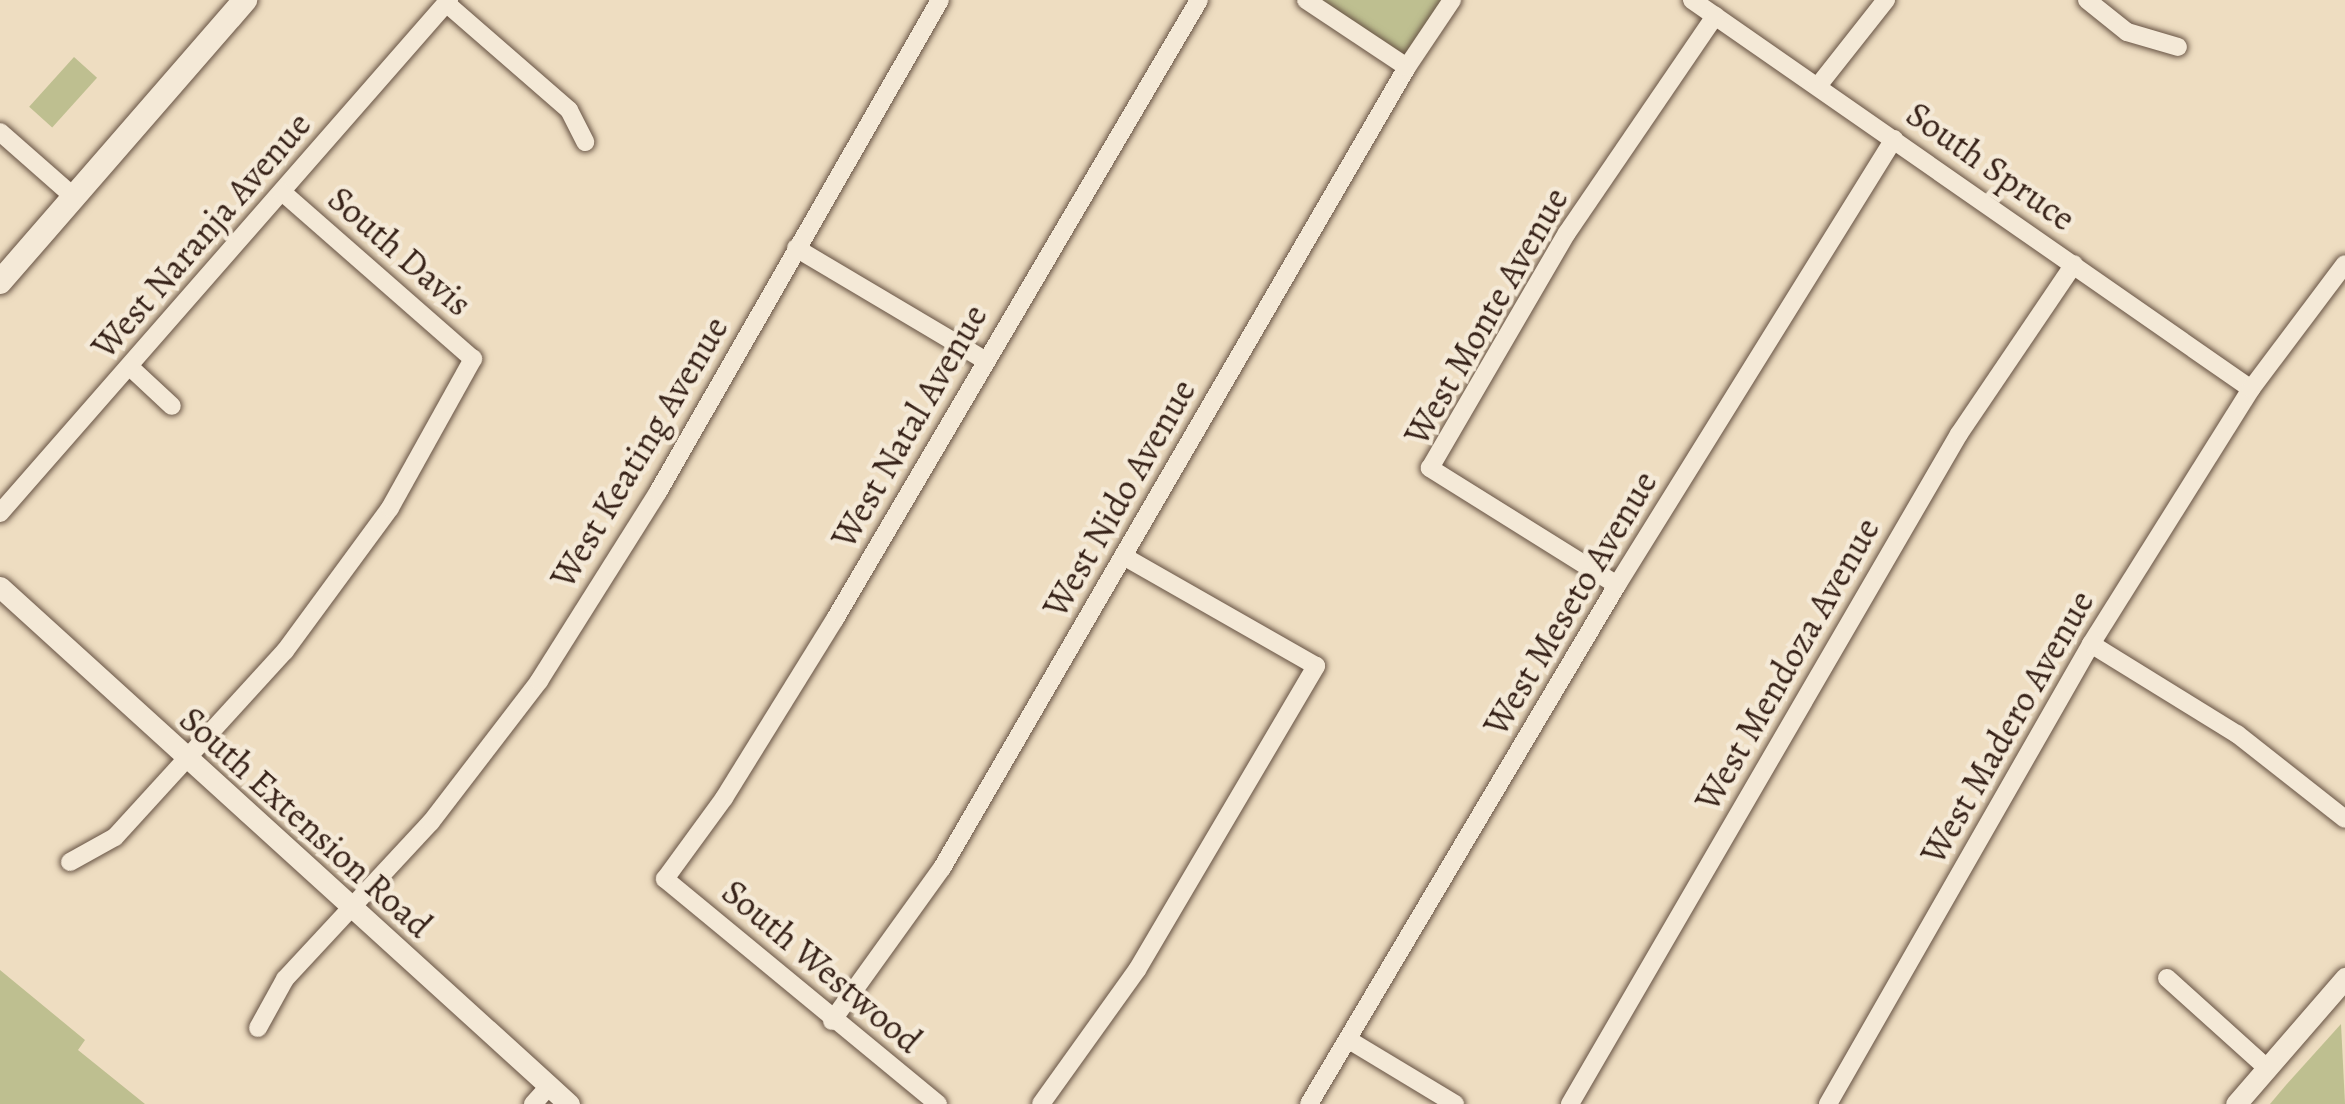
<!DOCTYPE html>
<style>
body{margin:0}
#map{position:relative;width:2345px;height:1104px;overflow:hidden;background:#eeddc1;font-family:Alegreya,serif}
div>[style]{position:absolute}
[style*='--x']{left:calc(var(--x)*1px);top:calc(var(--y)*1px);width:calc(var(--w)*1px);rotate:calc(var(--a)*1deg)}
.green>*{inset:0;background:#bebf90;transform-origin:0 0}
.roads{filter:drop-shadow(0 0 3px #665243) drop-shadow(0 0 3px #665243)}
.minor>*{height:18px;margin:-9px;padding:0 9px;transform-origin:9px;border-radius:9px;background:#f4e9d7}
.tertiary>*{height:21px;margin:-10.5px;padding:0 10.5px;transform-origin:10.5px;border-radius:10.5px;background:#f4e9d7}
.secondary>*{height:24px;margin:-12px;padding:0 12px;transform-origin:12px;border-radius:12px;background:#f4e9d7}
span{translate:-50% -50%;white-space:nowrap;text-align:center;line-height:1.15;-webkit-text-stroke:9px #f4e9d7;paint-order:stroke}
.street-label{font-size:36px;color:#382319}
</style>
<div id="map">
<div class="green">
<i style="clip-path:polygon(1306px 0,1452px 0,1407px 67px)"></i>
<i style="left:74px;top:57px;width:31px;height:67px;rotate:42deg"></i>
<i style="clip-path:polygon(0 970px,85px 1040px,78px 1050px,145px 1104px,0 1104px)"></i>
<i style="clip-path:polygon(2341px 1024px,2345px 1104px,2270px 1104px,2286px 1085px)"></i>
</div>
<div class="roads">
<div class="minor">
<i style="--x:1306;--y:0;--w:121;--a:33.6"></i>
<i style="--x:1692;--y:0;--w:681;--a:34.83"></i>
<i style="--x:2087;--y:0;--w:51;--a:38.7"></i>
<i style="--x:2127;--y:32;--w:53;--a:16.4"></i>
<i style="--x:446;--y:3;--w:163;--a:41"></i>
<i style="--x:569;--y:110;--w:36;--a:63"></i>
<i style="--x:1818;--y:86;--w:110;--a:-51.7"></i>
<i style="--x:0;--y:132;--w:98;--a:41.3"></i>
<i style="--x:796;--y:248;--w:220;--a:30.7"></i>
<i style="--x:130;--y:367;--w:57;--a:42.9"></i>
<i style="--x:0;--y:513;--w:682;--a:-48.81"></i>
<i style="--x:1617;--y:585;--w:221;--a:-148"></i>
<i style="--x:1430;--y:468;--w:272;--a:-59.8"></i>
<i style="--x:1567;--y:233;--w:263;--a:-55.7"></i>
<i style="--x:2091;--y:644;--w:172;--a:31.7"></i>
<i style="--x:2237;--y:734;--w:137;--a:38.2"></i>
<i style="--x:70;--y:862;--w:51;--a:-29.1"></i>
<i style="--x:115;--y:837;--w:252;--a:-47.6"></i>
<i style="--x:285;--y:651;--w:177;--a:-53.7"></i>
<i style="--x:390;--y:508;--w:171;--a:-60.9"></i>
<i style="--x:473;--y:359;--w:254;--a:-138.8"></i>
<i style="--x:2167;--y:978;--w:135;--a:42"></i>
<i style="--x:832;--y:1021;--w:188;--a:-54.3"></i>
<i style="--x:942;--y:868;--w:926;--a:-59.86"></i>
<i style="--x:1407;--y:67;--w:81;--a:-56.1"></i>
<i style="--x:258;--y:1028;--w:56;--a:-61.1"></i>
<i style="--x:285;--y:979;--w:214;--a:-47.1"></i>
<i style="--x:431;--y:822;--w:178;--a:-52.5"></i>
<i style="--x:539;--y:681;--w:223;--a:-57.8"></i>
<i style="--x:658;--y:492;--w:567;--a:-60.18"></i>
<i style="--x:1349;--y:1040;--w:124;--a:31.1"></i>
<i style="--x:533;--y:1104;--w:24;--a:-48"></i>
<i style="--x:938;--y:1104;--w:354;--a:-140.5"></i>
<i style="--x:665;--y:879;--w:100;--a:-53.9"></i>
<i style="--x:724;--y:798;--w:211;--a:-58.2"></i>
<i style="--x:835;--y:619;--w:718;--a:-59.54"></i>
<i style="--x:1041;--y:1104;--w:165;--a:-54.4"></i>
<i style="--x:1137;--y:970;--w:353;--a:-59.5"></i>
<i style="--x:1316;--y:666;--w:222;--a:-150.3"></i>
<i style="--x:1309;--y:1104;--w:604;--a:-59.31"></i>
<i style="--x:1617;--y:585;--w:525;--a:-58.16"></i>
<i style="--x:1570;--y:1104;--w:775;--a:-59.86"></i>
<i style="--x:1959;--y:434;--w:205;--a:-55.9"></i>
<i style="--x:1828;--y:1104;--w:530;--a:-60.24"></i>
<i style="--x:2091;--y:644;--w:301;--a:-57.9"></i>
<i style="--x:2251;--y:389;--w:156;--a:-53.1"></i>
</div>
<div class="tertiary">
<i style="--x:0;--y:587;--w:769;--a:42.26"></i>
<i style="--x:2236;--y:1104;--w:167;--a:-49.1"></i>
</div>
<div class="secondary">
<i style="--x:0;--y:282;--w:374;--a:-49"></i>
</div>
</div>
<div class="street-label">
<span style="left:1991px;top:166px;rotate:35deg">South Spruce</span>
<span style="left:201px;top:235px;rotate:-49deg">West Naranja Avenue</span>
<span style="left:400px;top:251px;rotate:41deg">South Davis</span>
<span style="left:1486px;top:316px;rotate:-60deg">West Monte Avenue</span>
<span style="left:909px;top:426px;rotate:-60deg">West Natal Avenue</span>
<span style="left:639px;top:452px;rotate:-59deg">West Keating Avenue</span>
<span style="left:1119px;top:498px;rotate:-60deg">West Nido Avenue</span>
<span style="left:1570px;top:603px;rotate:-59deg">West Meseto Avenue</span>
<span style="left:1787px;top:664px;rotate:-60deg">West Mendoza Avenue</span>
<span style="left:2007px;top:727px;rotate:-60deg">West Madero Avenue</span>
<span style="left:306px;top:822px;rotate:42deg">South Extension Road</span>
<span style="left:822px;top:966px;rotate:40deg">South Westwood</span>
</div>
</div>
